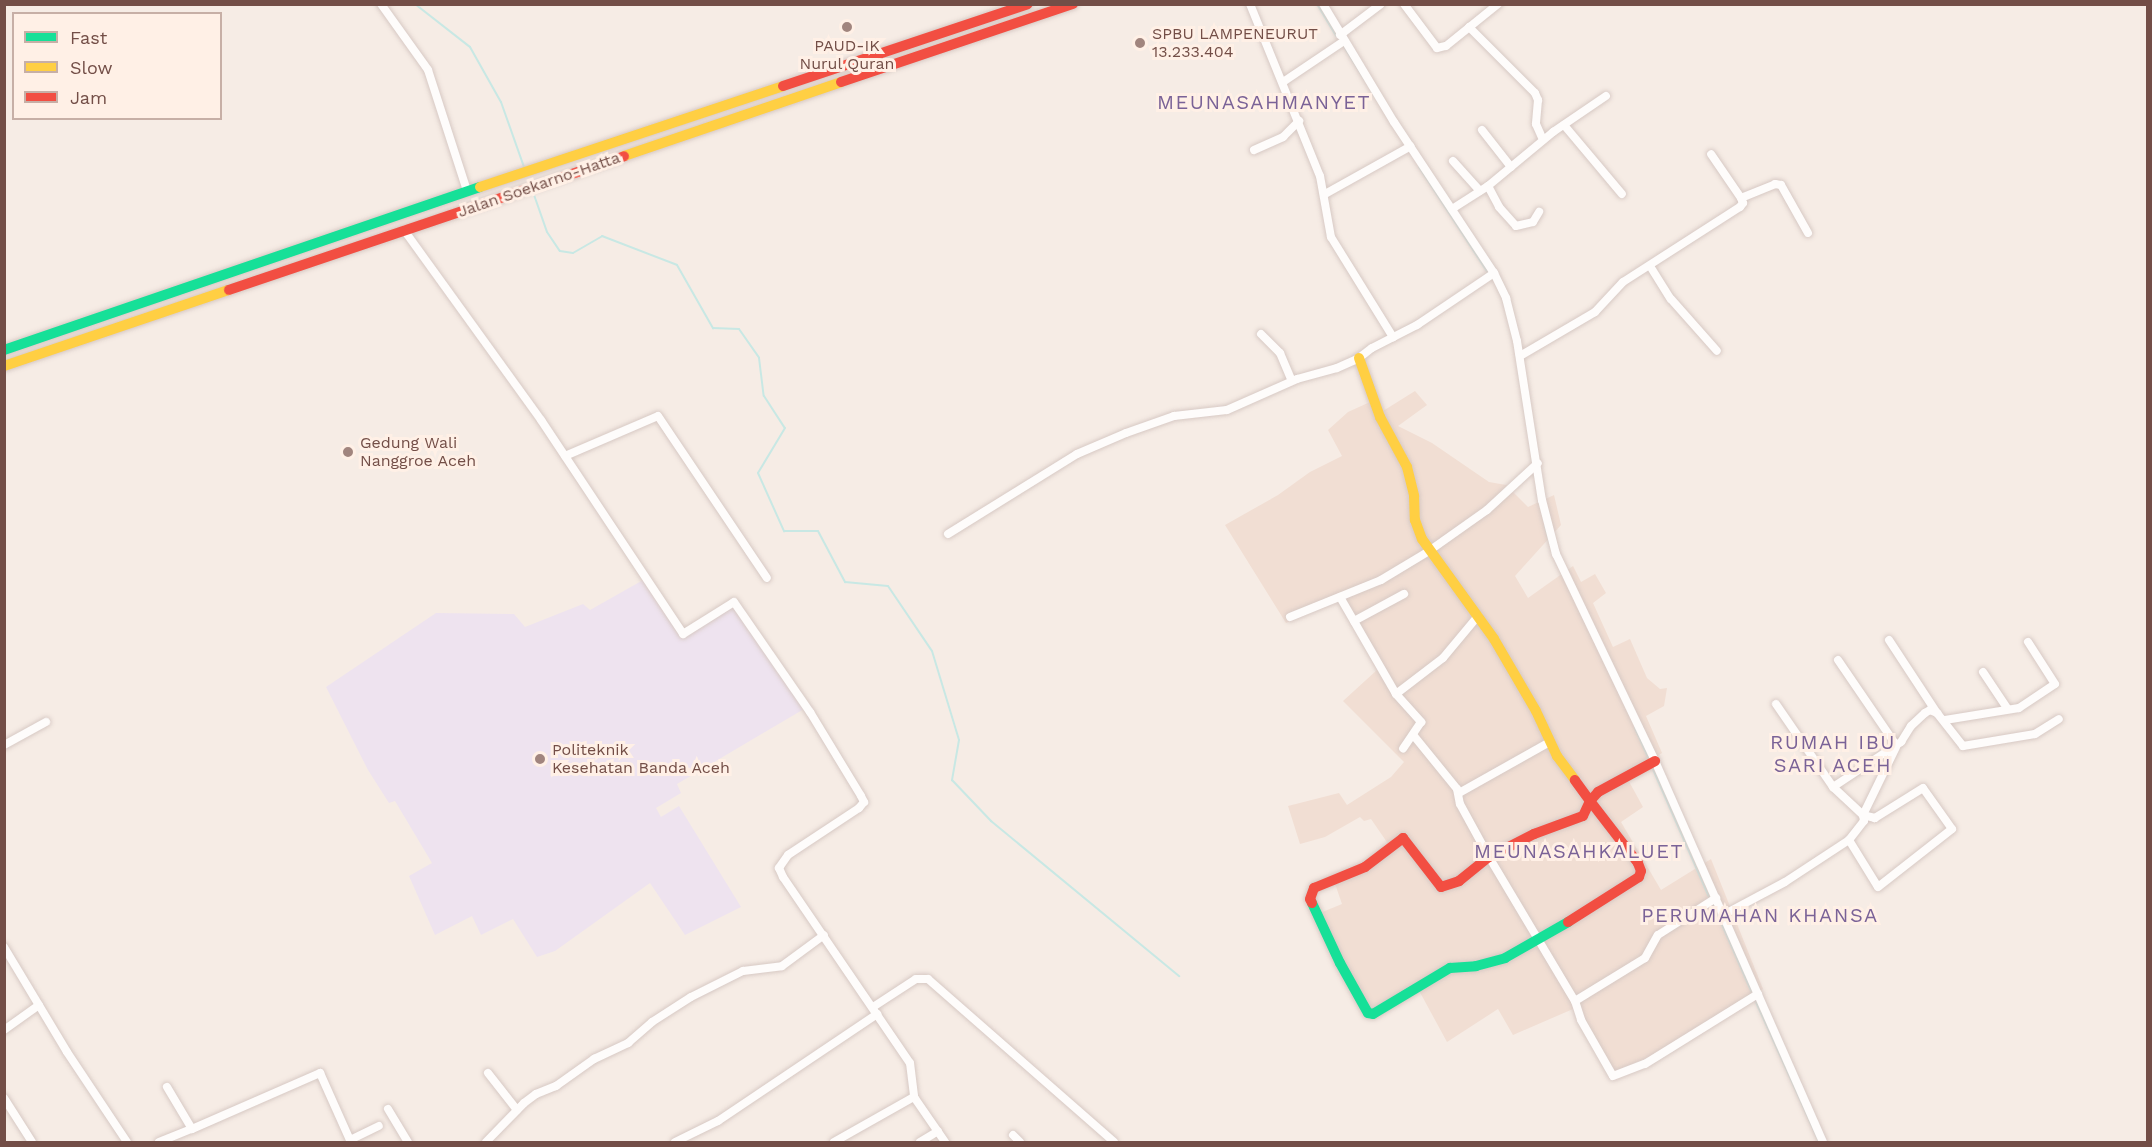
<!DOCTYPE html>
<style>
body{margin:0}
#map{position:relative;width:2152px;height:1147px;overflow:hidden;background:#f6ece5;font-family:"Work Sans",sans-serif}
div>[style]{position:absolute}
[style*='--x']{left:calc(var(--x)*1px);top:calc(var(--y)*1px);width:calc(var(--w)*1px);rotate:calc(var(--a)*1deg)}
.residential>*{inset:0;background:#f1ded3}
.education>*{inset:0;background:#eee3ef}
.stream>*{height:2px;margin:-1px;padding:0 1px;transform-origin:1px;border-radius:1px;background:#c8e8e4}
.roads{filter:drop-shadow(0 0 2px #d7c9c4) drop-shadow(0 0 2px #d7c9c4)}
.street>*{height:8px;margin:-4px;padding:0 4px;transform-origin:4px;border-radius:4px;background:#fefcfb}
.fast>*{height:10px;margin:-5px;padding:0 5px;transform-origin:5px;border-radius:5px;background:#16e098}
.slow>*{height:10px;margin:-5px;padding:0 5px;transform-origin:5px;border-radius:5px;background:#ffcf43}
.jam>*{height:10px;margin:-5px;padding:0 5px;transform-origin:5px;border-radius:5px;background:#f24e42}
.dots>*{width:16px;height:16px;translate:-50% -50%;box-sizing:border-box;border:3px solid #fff0e6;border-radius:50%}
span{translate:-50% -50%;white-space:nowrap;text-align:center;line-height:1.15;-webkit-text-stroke:6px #fff0e6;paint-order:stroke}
.poi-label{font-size:16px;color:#734e47}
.left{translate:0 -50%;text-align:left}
.street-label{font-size:16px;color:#734e47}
.quarter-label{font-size:20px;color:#7a6297;letter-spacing:1.5px}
.frame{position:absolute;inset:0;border:6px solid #734e47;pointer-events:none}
.legend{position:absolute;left:12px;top:12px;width:210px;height:108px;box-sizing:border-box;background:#fff0e6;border:2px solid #c7afa6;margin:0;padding:8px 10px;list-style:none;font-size:18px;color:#734e47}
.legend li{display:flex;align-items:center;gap:12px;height:30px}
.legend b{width:30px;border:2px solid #c7afa6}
</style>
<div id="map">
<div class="residential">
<i style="clip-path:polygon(1415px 391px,1427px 405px,1398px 426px,1432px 443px,1489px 482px,1506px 485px,1528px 507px,1554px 495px,1561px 525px,1515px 576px,1528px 598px,1573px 566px,1581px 582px,1595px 574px,1606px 593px,1593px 603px,1613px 647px,1630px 639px,1647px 678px,1660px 689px,1667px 688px,1664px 706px,1646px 716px,1662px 753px,1626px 776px,1643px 807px,1621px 822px,1661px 890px,1711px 859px,1763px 989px,1695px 1038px,1612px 1072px,1573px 1009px,1513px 1035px,1498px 1009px,1447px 1042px,1416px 985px,1370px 1015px,1320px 913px,1342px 904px,1333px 878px,1391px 848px,1371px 819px,1364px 821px,1360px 817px,1325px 837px,1300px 844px,1288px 806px,1339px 793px,1347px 805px,1391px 777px,1404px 762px,1343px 701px,1377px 670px,1341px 597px,1286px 623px,1225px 525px,1278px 495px,1310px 472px,1342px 456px,1328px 430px,1348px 412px,1379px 398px,1383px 411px)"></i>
</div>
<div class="education">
<i style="clip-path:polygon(645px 579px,684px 638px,737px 602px,804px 709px,677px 784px,681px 793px,656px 808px,661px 817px,679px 806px,741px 907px,685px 935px,650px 883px,555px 951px,537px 957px,513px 919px,481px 935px,472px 916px,435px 935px,409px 876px,432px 863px,395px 801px,389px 803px,368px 770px,326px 687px,436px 613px,514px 614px,525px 627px,583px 604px,590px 610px)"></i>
</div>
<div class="stream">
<i style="--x:415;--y:4;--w:70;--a:38"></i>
<i style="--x:470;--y:47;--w:63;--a:60.6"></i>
<i style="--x:501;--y:102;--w:69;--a:70.5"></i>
<i style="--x:1317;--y:4;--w:37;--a:59"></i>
<i style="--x:1343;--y:45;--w:40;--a:58"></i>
<i style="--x:1419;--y:167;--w:126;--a:56.9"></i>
<i style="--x:533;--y:192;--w:42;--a:70.7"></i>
<i style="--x:547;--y:232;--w:23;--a:56"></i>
<i style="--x:560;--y:251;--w:13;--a:9"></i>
<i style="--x:573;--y:253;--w:34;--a:-30"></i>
<i style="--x:602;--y:236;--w:80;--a:21.1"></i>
<i style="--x:677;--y:265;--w:73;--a:60.3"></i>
<i style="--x:713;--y:328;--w:26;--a:2"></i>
<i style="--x:739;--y:329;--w:35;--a:55"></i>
<i style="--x:759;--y:358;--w:38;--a:83"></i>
<i style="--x:764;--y:396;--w:38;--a:57"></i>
<i style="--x:785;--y:428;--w:52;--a:121"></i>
<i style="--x:758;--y:473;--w:64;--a:65.9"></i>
<i style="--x:784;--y:531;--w:34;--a:0"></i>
<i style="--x:818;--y:531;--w:58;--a:62.1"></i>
<i style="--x:845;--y:582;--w:43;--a:5.3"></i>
<i style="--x:888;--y:586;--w:78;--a:55.9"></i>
<i style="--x:932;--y:651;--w:93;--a:73.1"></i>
<i style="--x:959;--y:740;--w:41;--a:99.9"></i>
<i style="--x:952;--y:780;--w:57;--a:46.4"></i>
<i style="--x:991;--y:821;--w:244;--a:39.5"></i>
<i style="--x:1545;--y:526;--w:19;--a:74"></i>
<i style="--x:1635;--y:728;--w:34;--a:66"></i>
<i style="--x:1652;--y:767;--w:144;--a:66.3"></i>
<i style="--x:1713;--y:904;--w:99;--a:66.3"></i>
<i style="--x:1755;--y:1000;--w:156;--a:65.7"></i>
</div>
<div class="roads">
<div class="street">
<i style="--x:381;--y:4;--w:81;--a:54.5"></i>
<i style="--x:428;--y:70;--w:127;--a:72.1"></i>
<i style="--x:1250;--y:4;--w:186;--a:67.9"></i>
<i style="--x:1320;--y:176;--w:62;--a:79.8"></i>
<i style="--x:1331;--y:237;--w:118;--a:58.2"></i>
<i style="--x:1323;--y:4;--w:138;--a:59"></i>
<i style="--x:1394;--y:122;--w:181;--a:56.5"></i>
<i style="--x:1494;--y:273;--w:28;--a:64"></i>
<i style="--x:1506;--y:298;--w:44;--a:75.7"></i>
<i style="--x:1517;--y:341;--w:161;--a:81.1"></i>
<i style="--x:1542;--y:500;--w:56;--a:75.5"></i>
<i style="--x:1556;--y:554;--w:229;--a:64.4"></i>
<i style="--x:1655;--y:761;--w:416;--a:66.2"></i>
<i style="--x:1404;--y:4;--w:55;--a:53.1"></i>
<i style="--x:1437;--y:48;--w:9;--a:-13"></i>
<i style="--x:1446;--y:46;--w:67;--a:-38.9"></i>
<i style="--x:1469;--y:27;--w:93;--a:45"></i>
<i style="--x:1535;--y:93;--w:8;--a:67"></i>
<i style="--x:1538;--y:100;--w:24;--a:95"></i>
<i style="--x:1536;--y:124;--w:17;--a:66"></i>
<i style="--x:1340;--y:35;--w:51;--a:-37.1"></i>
<i style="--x:1283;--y:82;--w:73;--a:-33.9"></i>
<i style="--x:1564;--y:125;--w:90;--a:50"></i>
<i style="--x:1482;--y:130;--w:47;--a:51.9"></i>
<i style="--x:1254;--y:150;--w:32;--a:-24"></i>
<i style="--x:1283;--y:137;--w:23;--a:-45"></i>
<i style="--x:1453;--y:161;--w:40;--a:48"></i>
<i style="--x:1488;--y:186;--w:24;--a:62"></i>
<i style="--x:1499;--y:207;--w:25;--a:48"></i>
<i style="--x:1516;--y:226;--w:17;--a:-13"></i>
<i style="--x:1533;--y:222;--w:12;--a:-59"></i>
<i style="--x:1325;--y:194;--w:98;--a:-29.2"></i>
<i style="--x:1741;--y:198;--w:37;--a:-22"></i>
<i style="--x:1775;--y:184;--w:6;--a:9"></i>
<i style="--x:1781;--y:185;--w:55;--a:60.6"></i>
<i style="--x:1452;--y:209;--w:43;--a:-32.6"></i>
<i style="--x:1488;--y:186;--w:85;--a:-39.7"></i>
<i style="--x:1553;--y:132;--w:64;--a:-34.2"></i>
<i style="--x:404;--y:230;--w:234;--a:54.2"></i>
<i style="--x:541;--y:420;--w:257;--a:56.4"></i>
<i style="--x:683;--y:634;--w:60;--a:-32.1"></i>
<i style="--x:734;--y:602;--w:134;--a:55.4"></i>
<i style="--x:810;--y:712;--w:98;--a:58.7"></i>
<i style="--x:861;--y:796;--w:7;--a:63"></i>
<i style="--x:864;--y:802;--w:8;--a:130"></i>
<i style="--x:859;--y:808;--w:85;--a:146.5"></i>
<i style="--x:788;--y:855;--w:16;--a:125"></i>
<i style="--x:779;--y:868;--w:10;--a:66"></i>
<i style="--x:783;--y:877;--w:225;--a:55.7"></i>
<i style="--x:910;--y:1063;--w:34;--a:83"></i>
<i style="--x:914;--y:1097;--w:55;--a:55.4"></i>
<i style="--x:1650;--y:266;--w:39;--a:58"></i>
<i style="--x:1671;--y:299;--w:69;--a:48.5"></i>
<i style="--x:1261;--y:334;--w:27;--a:45"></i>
<i style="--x:1280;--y:353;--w:30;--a:67"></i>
<i style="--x:1520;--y:356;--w:87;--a:-30.4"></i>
<i style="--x:1595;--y:312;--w:41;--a:-47"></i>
<i style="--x:1623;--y:282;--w:139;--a:-32.7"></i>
<i style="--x:1740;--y:207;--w:5;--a:-53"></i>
<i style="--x:1743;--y:203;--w:5;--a:-112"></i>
<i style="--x:1741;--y:198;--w:53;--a:-124.3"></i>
<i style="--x:565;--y:456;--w:101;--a:-23.3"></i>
<i style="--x:658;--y:416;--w:195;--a:56.1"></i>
<i style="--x:948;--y:534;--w:152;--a:-31.8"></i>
<i style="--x:1077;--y:454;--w:53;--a:-23.2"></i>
<i style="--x:1126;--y:433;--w:51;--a:-19.5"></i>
<i style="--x:1174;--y:416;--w:53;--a:-6.5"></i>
<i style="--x:1227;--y:410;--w:77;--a:-23.9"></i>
<i style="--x:1297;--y:379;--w:41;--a:-15.4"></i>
<i style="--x:1337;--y:368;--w:24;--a:-24"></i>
<i style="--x:1359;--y:358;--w:16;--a:-38"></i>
<i style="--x:1372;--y:348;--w:51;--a:-27.1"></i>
<i style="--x:1417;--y:325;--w:93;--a:-34"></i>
<i style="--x:1340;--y:597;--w:112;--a:60"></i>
<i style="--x:1396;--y:694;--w:59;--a:-37.5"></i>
<i style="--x:1443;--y:658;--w:55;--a:-50.2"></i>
<i style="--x:1290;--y:617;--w:98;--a:-22.1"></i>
<i style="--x:1381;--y:580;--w:56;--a:-31.1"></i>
<i style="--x:1429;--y:551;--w:71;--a:-35.3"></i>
<i style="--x:1487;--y:510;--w:69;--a:-42.7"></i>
<i style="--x:1354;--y:621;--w:57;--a:-28.4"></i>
<i style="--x:1889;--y:640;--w:87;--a:56.7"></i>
<i style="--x:1838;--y:660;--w:103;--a:55.7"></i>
<i style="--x:1983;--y:672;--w:43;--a:56.3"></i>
<i style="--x:1396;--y:694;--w:38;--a:48"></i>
<i style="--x:1421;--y:722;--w:32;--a:124"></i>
<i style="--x:1776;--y:704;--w:101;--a:55.5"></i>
<i style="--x:1945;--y:720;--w:75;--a:-9.2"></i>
<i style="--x:2019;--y:708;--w:43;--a:-33.7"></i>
<i style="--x:2055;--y:684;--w:50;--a:-122.7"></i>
<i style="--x:1414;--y:736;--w:68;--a:50.9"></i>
<i style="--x:1457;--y:789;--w:15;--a:79"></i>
<i style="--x:1460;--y:804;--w:60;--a:61.3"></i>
<i style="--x:1489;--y:857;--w:168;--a:59.2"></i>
<i style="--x:1575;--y:1001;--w:82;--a:-31.6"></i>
<i style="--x:1645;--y:958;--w:26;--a:-61"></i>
<i style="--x:1658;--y:935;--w:69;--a:-32.5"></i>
<i style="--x:4;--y:745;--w:48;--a:-28.7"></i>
<i style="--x:1459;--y:793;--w:104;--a:-29.3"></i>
<i style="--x:1849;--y:840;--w:55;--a:58.3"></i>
<i style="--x:1878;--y:887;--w:94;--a:-38.1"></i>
<i style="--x:1952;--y:829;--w:50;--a:-125.3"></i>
<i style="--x:1923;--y:788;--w:57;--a:148"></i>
<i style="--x:1875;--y:818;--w:12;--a:-166"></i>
<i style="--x:1863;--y:815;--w:76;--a:-64.1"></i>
<i style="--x:1723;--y:915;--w:70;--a:-28"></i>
<i style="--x:1785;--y:882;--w:77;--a:-33.3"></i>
<i style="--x:1849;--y:840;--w:24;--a:-52"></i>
<i style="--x:1864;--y:821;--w:6;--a:-99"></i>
<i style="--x:1863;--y:815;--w:41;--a:-137"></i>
<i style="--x:1833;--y:787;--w:82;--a:-33.5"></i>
<i style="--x:1901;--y:742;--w:19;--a:-58"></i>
<i style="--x:1911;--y:726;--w:19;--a:-43"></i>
<i style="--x:1925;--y:713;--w:6;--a:-31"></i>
<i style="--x:1930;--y:710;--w:8;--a:23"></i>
<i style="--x:1937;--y:713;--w:42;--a:51.8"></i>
<i style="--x:1963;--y:746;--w:73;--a:-9.5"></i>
<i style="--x:2035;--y:734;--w:28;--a:-32"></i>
<i style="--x:4;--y:947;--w:122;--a:59"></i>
<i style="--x:67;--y:1052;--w:108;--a:56.3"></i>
<i style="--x:1575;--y:1001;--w:20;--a:72"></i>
<i style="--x:1581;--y:1020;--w:64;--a:60.3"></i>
<i style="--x:1613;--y:1076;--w:34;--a:-21"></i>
<i style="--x:1645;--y:1064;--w:133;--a:-31.8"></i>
<i style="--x:873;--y:1007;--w:51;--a:-33.1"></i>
<i style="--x:916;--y:979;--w:12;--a:0"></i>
<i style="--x:928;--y:979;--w:247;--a:41.2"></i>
<i style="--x:4;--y:1030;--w:43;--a:-35.5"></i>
<i style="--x:488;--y:1073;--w:47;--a:51.9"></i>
<i style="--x:4;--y:1098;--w:52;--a:57.5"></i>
<i style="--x:388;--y:1109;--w:39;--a:59"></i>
<i style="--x:192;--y:1129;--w:140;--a:-23.6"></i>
<i style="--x:320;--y:1073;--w:73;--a:65.9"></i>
<i style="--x:1013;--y:1135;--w:10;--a:45"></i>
<i style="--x:159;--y:1142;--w:35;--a:-22"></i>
<i style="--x:192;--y:1129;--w:49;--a:-120.8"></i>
<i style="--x:351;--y:1142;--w:2;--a:-117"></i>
<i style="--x:350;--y:1140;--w:32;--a:-26"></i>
<i style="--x:486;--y:1142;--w:54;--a:-45.7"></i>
<i style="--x:524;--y:1103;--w:15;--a:-37"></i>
<i style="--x:536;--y:1094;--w:22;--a:-22"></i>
<i style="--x:556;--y:1086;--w:47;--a:-35.4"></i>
<i style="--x:594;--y:1059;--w:38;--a:-25"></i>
<i style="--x:628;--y:1043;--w:32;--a:-41"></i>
<i style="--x:652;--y:1022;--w:46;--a:-32.7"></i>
<i style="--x:691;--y:997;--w:58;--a:-26.6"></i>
<i style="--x:743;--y:971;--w:39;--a:-7"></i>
<i style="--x:782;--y:966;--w:52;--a:-36.4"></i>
<i style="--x:675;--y:1142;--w:48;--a:-26"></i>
<i style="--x:718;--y:1121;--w:192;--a:-33.9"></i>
<i style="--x:834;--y:1142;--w:92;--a:-29.4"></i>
<i style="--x:920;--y:1142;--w:21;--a:-31"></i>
</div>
<div class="fast">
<i style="--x:4;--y:350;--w:503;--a:-18.9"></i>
<i style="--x:1312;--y:903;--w:66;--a:65"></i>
<i style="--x:1340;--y:963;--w:57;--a:60.8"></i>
<i style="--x:1368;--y:1013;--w:5;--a:11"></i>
<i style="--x:1373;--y:1014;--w:90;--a:-30.9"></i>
<i style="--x:1450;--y:968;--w:26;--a:-4"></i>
<i style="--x:1476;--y:966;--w:30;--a:-15"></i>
<i style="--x:1505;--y:958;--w:73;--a:-29.7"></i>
</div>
<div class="slow">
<i style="--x:624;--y:156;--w:229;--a:-18.8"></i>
<i style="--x:480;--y:187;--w:319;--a:-18.4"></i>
<i style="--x:1359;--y:358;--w:63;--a:70.4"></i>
<i style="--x:1380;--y:417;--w:57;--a:61.6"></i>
<i style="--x:1407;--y:467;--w:30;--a:76"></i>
<i style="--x:1414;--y:496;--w:24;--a:88"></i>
<i style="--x:1415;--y:520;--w:20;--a:70"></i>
<i style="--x:1422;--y:539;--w:123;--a:54.2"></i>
<i style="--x:1494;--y:639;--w:83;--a:59.7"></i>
<i style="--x:1536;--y:711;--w:50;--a:65"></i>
<i style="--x:1557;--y:756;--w:30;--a:53"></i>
<i style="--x:4;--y:366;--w:237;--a:-18.7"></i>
</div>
<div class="jam">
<i style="--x:841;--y:82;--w:245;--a:-18.6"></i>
<i style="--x:783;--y:86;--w:258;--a:-18.5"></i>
<i style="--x:229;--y:290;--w:417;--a:-18.7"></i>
<i style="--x:1312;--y:903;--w:4;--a:-117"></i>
<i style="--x:1310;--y:899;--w:12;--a:-70"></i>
<i style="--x:1314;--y:888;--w:55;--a:-22.4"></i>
<i style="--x:1365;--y:867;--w:48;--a:-37.3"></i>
<i style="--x:1403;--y:838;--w:62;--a:52.2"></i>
<i style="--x:1441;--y:887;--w:19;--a:-18"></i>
<i style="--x:1459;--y:881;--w:38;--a:-39"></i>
<i style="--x:1489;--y:857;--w:51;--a:-27.1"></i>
<i style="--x:1534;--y:834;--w:52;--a:-20.2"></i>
<i style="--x:1583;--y:816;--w:17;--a:-65"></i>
<i style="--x:1590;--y:801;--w:26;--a:-126"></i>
<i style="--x:1568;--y:922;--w:84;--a:-32.4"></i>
<i style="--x:1639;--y:877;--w:6;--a:-72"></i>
<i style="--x:1641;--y:871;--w:9;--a:-111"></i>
<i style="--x:1638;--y:863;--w:78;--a:-127.7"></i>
<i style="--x:1590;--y:801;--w:12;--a:-48"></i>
<i style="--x:1598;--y:792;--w:65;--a:-28.5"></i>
</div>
</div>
<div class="dots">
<i style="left:847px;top:27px;background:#a1857e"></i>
<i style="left:1140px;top:43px;background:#a1857e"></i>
<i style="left:348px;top:452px;background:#a1857e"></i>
<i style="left:540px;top:759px;background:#a1857e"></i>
</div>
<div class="poi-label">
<span class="left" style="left:1152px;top:43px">SPBU LAMPENEURUT<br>13.233.404</span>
<span style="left:847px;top:55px">PAUD-IK<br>Nurul Quran</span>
<span class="left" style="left:360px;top:452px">Gedung Wali<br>Nanggroe Aceh</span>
<span class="left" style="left:552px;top:759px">Politeknik<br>Kesehatan Banda Aceh</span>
</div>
<div class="street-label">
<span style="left:539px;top:185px;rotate:-19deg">Jalan Soekarno-Hatta</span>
</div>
<div class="quarter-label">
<span style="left:1264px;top:102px">MEUNASAHMANYET</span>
<span style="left:1833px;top:754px">RUMAH IBU<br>SARI ACEH</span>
<span style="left:1579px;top:851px">MEUNASAHKALUET</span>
<span style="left:1760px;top:915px">PERUMAHAN KHANSA</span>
</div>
<div class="frame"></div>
<ul class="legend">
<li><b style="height:8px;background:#16e098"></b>Fast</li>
<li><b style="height:8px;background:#ffcf43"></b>Slow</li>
<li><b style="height:8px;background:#f24e42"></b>Jam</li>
</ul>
</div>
